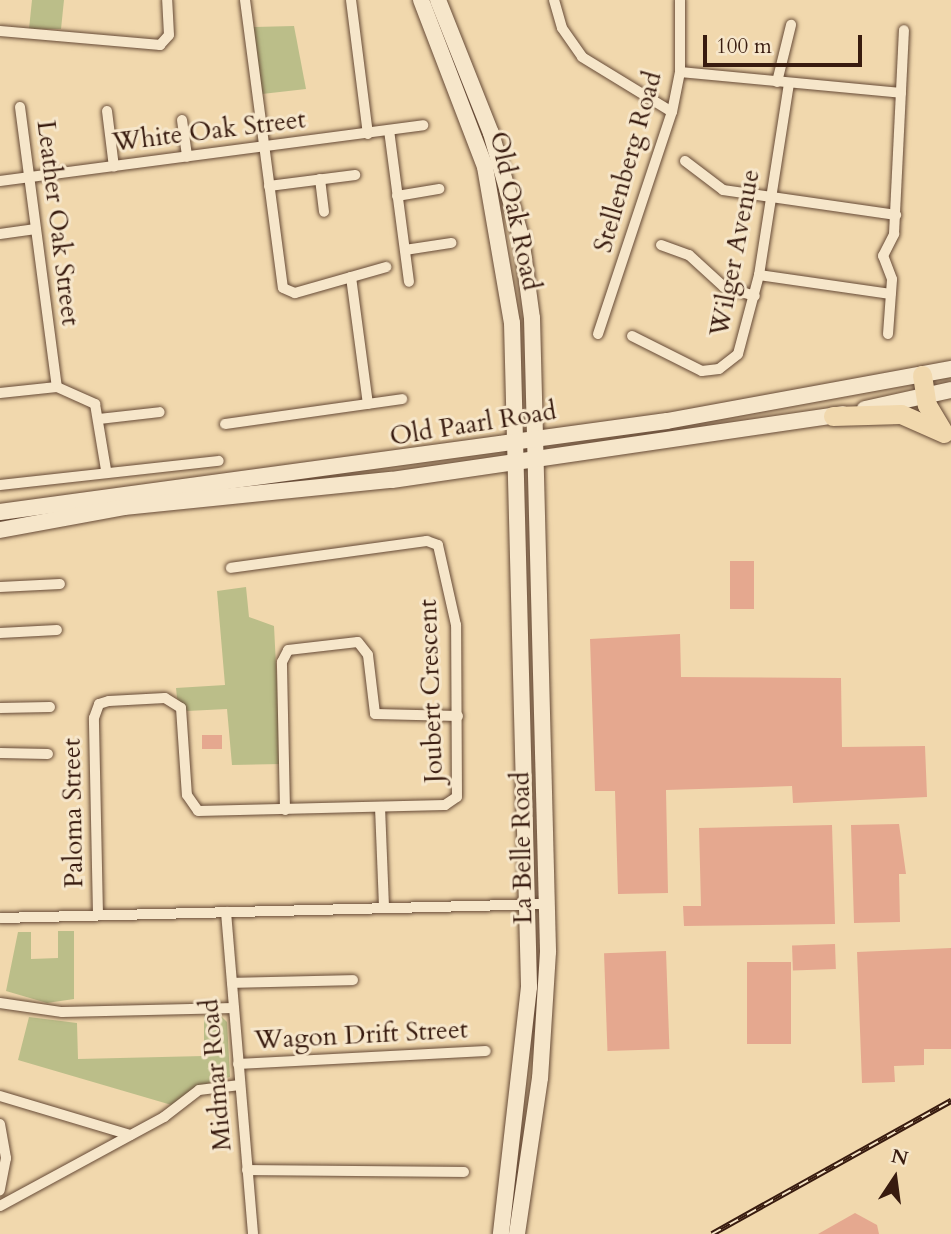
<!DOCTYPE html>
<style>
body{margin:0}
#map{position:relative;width:951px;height:1234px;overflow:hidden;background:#f1d8ad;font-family:Cardo,serif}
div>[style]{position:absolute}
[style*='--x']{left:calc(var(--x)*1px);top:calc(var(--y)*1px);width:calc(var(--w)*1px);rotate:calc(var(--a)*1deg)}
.green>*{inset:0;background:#bbbe89}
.building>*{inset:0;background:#e5a88f;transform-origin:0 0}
.roads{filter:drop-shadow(0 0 2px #664a36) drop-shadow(0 0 2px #664a36)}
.minor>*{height:10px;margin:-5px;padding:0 5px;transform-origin:5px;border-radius:5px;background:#f6e6ca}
.secondary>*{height:16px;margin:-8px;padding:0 8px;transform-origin:8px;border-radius:8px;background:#f6e6ca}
.motorway>*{height:19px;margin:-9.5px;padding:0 9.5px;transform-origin:9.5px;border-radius:9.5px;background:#f1d8ad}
.rail>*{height:6px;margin-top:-3px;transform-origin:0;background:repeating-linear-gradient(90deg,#f6e6ca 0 10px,#381b0f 0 20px);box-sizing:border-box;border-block:2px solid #381b0f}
span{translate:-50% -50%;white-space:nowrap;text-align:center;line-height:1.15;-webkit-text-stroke:6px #f6e6ca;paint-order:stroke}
.street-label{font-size:26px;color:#381b0f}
.north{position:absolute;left:860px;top:1143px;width:70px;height:70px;-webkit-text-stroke:5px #f6e6ca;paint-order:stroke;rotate:13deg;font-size:19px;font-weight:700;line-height:28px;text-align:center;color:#381b0f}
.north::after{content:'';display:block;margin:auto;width:24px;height:32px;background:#381b0f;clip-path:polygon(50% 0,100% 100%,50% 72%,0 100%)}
.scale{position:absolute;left:703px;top:35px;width:159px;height:32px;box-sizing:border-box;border:4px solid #381b0f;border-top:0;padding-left:9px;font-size:21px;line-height:24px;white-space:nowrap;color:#381b0f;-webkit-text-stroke:5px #f6e6ca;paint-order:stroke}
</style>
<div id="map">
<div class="green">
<i style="clip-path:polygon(32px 0,64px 0,61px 29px,29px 29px)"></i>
<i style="clip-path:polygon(294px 26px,306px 89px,262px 94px,253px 27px)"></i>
<i style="clip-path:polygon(246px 587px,249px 617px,274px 626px,281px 764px,232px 765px,227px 709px,187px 711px,177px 698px,176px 688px,225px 685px,217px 591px)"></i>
<i style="clip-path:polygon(58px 931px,74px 931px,74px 999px,47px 1003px,6px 991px,18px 932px,31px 932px,31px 959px,58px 958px)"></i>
<i style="clip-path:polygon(204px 1015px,220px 1015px,227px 1022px,230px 1077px,198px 1086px,175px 1106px,18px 1060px,29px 1017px,77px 1023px,78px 1059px,204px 1056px)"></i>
</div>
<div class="building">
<i style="left:730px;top:561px;width:24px;height:48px"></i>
<i style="clip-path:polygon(680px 634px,681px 677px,841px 678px,842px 747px,925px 746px,927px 797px,793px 803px,792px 786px,666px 790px,668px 893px,618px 894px,615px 791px,595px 791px,590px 639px)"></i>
<i style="left:222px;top:735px;width:14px;height:20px;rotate:90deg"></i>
<i style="clip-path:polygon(899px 824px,906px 874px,899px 874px,900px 922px,854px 923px,851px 825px)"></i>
<i style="clip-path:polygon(832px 825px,835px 924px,684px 926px,683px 906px,701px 906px,699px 828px)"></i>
<i style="left:835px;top:944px;width:25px;height:43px;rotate:88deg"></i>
<i style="clip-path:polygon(951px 948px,951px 1049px,924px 1049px,924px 1065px,894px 1066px,895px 1082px,862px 1083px,857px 952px)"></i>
<i style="left:666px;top:951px;width:98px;height:62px;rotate:88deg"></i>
<i style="left:747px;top:962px;width:44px;height:82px"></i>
<i style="clip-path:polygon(855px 1213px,877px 1225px,879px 1234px,818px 1234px)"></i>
</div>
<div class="roads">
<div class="minor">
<i style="--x:245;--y:0;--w:290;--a:82.5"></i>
<i style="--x:283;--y:288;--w:13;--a:23"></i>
<i style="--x:295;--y:293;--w:95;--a:-15.9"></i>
<i style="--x:351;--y:0;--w:135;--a:82.8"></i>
<i style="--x:554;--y:0;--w:29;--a:74"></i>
<i style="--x:562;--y:28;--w:35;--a:55"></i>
<i style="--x:582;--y:57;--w:105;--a:31.4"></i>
<i style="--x:0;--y:31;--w:161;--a:5"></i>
<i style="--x:160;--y:45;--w:13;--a:-48"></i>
<i style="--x:169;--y:35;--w:35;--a:-93"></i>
<i style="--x:680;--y:72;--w:222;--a:5.4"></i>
<i style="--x:777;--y:82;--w:59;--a:-76.2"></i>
<i style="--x:20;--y:107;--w:282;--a:82.5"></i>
<i style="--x:107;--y:111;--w:56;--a:82.9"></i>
<i style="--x:182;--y:120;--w:37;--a:82"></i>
<i style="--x:389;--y:130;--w:153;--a:82.5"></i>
<i style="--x:685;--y:161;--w:48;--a:37.3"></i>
<i style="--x:723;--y:190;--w:175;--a:8.2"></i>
<i style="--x:320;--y:179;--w:33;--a:83"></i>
<i style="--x:0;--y:181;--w:427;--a:-7.5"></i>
<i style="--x:269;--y:186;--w:87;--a:-7.3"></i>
<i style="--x:397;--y:196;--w:43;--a:-9.5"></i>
<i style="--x:0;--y:234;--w:36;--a:-8"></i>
<i style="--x:661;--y:245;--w:30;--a:20"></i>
<i style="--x:689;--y:255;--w:47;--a:42.4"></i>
<i style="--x:724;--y:287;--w:32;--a:16"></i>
<i style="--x:405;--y:250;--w:47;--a:-8.7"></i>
<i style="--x:759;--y:275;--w:133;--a:8.2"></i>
<i style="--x:351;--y:277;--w:128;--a:82.4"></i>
<i style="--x:598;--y:334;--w:234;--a:-71.6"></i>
<i style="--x:672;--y:112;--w:41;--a:-78.7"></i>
<i style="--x:680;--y:72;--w:72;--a:-90"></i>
<i style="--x:888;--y:334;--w:55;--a:-85.8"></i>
<i style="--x:892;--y:279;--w:25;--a:-111"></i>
<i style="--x:883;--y:256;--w:25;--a:-63"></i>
<i style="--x:894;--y:234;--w:204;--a:-87.2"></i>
<i style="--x:632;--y:336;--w:78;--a:26.6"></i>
<i style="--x:702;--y:371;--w:17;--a:-7"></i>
<i style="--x:719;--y:369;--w:24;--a:-38"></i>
<i style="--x:738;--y:354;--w:82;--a:-75.1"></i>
<i style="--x:759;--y:275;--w:194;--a:-81.1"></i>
<i style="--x:0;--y:393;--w:57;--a:-6"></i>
<i style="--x:57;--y:387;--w:42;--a:24.1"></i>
<i style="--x:95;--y:404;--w:67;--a:80.5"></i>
<i style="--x:99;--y:419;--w:61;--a:-6.5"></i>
<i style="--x:225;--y:424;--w:179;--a:-8"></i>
<i style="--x:0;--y:485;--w:220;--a:-6.3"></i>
<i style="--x:0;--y:587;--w:60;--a:-2.9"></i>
<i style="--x:0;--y:633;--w:57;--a:-3"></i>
<i style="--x:0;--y:708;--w:50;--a:-1.1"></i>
<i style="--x:0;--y:753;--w:48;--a:1.2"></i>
<i style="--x:380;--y:807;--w:100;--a:87.7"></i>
<i style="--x:285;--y:810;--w:148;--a:-91.2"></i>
<i style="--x:282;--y:662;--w:13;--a:-63"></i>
<i style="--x:288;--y:650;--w:70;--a:-6.5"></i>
<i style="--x:358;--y:642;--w:16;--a:52"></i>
<i style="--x:368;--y:655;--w:59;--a:83.2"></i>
<i style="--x:375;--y:714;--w:83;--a:1.4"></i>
<i style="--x:226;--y:912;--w:323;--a:85.2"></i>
<i style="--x:98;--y:915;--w:197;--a:-91.2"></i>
<i style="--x:94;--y:718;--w:15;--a:-70"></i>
<i style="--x:99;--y:704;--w:10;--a:-17"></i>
<i style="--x:109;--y:701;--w:56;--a:-3.1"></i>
<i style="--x:165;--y:698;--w:19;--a:32"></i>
<i style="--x:181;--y:708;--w:87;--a:86.1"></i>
<i style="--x:187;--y:795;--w:19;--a:55"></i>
<i style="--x:198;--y:811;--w:247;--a:-1.4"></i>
<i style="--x:445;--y:805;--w:14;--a:-34"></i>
<i style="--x:457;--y:797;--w:172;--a:-90.3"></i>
<i style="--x:456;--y:625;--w:82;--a:-102.7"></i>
<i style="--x:438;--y:545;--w:12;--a:-160"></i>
<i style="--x:427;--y:541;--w:198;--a:172.2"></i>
<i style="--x:0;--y:918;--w:549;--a:-1.46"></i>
<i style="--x:232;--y:983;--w:121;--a:-1.4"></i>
<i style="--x:0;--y:1003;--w:63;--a:8.3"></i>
<i style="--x:62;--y:1012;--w:172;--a:-1.3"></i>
<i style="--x:238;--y:1064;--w:248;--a:-3"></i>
<i style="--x:0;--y:1096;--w:136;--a:16.7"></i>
<i style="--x:0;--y:1124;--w:35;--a:80"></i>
<i style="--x:6;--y:1158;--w:33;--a:101"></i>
<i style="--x:247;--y:1170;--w:217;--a:0.5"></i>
<i style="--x:0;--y:1206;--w:187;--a:-28.5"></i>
<i style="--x:164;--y:1117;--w:44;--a:-37.6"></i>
<i style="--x:199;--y:1090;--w:41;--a:-7"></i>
</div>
<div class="secondary">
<i style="--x:421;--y:0;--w:179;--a:69"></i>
<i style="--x:485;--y:167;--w:158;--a:80.2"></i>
<i style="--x:512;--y:323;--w:664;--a:88.53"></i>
<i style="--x:529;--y:987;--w:249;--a:96.5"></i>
<i style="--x:438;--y:0;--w:143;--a:68.3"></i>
<i style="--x:491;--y:133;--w:108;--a:73.9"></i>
<i style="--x:521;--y:237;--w:82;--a:82.3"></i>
<i style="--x:532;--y:318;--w:634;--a:88.55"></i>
<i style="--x:548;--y:952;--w:126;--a:93.6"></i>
<i style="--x:540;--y:1078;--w:158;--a:98.4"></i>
<i style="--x:865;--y:409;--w:88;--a:-12.5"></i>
<i style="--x:0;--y:512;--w:673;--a:-7.77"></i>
<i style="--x:667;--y:421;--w:289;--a:-10.4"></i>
<i style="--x:0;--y:530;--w:126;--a:-10.5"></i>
<i style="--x:124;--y:507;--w:269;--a:-5.8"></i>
<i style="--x:392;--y:480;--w:456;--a:-8.3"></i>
</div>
<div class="motorway">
<i style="--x:922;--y:375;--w:30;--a:81"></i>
<i style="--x:927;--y:405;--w:29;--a:59"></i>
<i style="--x:833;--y:416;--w:68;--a:-1.7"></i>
<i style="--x:901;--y:414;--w:47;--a:23.8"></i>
</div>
</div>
<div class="rail">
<i style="--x:712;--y:1234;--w:274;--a:-29.1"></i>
</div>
<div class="street-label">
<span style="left:209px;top:131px;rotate:-7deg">White Oak Street</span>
<span style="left:628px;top:162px;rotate:-74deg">Stellenberg Road</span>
<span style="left:515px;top:211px;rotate:78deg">Old Oak Road</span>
<span style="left:58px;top:223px;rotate:83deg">Leather Oak Street</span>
<span style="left:735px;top:253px;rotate:-79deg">Wilger Avenue</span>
<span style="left:473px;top:424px;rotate:-9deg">Old Paarl Road</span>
<span style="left:431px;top:691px;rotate:-92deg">Joubert Crescent</span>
<span style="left:73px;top:813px;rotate:-91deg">Paloma Street</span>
<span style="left:522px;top:848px;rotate:-91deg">La Belle Road</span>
<span style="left:361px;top:1035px;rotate:-3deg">Wagon Drift Street</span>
<span style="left:216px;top:1075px;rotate:-95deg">Midmar Road</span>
</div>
<div class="north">N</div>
<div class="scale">100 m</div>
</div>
